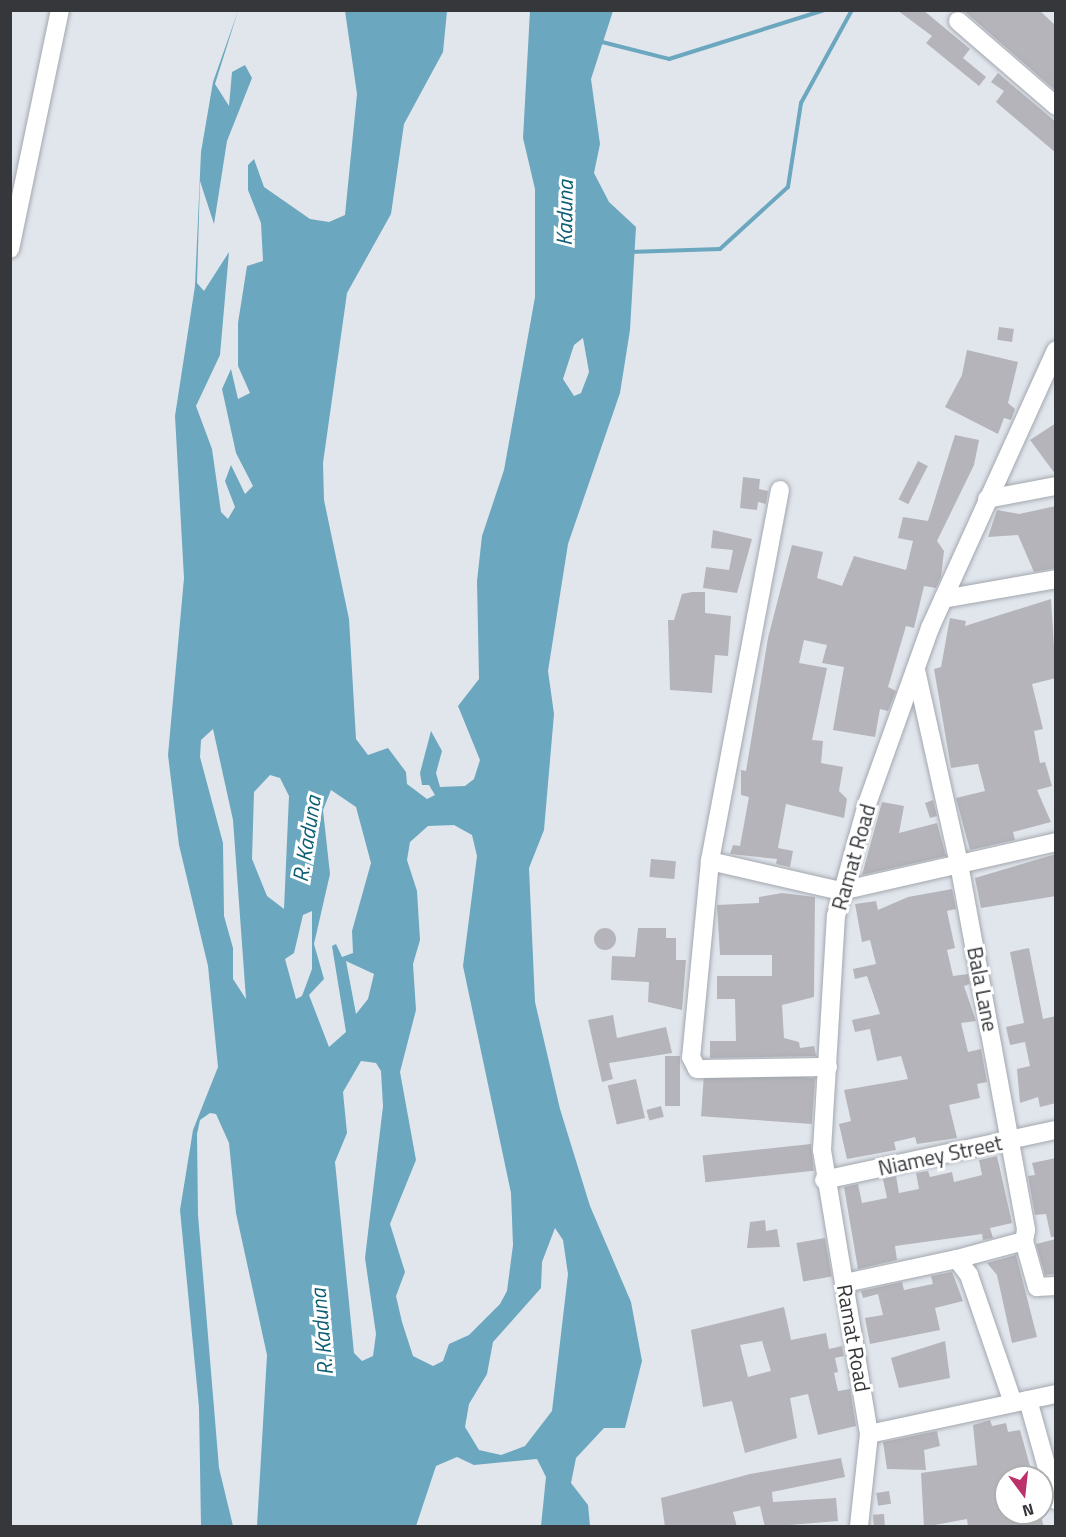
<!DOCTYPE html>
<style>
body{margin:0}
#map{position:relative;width:1066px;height:1537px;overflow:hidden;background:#e1e6ed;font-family:"Titillium Web",sans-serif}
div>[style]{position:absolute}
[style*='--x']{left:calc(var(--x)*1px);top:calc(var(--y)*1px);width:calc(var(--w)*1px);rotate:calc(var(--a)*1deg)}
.water>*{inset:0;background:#6ba7be}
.stream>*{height:4px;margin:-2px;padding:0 2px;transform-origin:2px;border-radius:2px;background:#6ba7be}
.building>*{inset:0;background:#b5b4bb;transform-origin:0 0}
.round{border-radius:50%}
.roads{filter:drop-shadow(0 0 2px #a3a7ae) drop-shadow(0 0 2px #a3a7ae)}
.minor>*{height:18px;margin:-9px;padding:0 9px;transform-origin:9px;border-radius:9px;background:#fff}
span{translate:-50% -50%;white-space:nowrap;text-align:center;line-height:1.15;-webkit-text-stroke:6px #fff;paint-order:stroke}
.street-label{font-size:21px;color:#35373a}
.water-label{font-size:22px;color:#0c5e75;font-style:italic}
.frame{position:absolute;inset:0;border:12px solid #35373a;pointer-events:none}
.north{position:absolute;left:994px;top:1465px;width:60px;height:60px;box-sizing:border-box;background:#fff;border:2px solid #aeafb0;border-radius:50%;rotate:165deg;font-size:16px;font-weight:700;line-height:24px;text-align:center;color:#35373a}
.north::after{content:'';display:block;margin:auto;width:21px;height:27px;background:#bc3169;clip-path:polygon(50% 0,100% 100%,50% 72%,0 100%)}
</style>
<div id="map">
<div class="water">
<i style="clip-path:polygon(evenodd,238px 11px,215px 84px,229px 106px,232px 72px,245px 65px,252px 78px,227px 141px,214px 224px,200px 181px,197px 283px,204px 291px,229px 252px,220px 355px,196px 406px,212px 449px,221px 512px,228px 519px,235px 507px,225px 481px,231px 465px,245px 494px,253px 486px,236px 453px,222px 389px,231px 369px,238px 399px,250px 393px,238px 366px,238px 323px,247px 266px,263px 261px,261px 223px,248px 190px,248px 165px,254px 159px,264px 187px,310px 219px,329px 222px,345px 215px,357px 94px,345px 11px,447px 11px,443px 52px,404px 124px,391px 214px,347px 293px,323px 463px,324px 500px,349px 619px,356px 739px,368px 755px,388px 748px,406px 772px,407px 784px,427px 799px,435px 795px,429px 785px,422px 785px,420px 773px,431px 731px,442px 751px,436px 773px,440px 787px,465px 786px,474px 779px,480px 760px,458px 706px,479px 679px,477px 581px,482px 536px,504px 470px,535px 297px,535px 189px,523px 138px,530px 11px,613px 11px,591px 79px,600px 144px,594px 173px,609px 202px,636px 227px,630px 330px,620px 393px,568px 544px,548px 671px,554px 714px,544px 830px,529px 868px,535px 1002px,560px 1109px,590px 1206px,631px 1302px,642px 1361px,625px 1428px,604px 1428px,576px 1458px,571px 1483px,588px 1505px,590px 1526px,541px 1526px,546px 1477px,537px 1459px,474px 1465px,457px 1457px,436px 1466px,416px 1526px,257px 1526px,267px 1355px,236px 1213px,229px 1143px,216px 1114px,210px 1113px,200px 1120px,197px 1134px,198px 1215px,219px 1468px,233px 1526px,201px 1526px,199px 1407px,180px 1210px,193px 1130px,218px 1067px,208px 966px,179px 845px,168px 755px,184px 578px,175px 416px,195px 286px,201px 152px,213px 82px,238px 11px,583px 338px,589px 372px,581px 393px,574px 396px,563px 379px,574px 345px,583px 338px,238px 11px,213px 729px,233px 820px,246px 999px,233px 979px,233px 948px,224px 916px,223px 843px,200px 757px,201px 740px,213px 729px,238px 11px,270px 775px,280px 778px,289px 796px,284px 909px,267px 896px,252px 859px,254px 792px,270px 775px,238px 11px,331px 790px,356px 807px,371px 863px,352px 931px,353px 953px,342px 957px,336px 944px,332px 946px,346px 1032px,329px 1047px,309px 995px,324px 979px,314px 944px,330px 874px,323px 810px,331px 790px,238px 11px,454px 825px,472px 835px,477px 856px,463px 966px,511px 1193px,513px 1245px,507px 1291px,500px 1304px,469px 1335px,449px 1344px,443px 1361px,433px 1366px,413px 1356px,402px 1322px,396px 1296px,405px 1272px,390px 1224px,416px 1160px,400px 1072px,416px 1010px,413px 964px,420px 940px,417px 891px,407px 860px,410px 842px,428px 826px,454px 825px,238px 11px,312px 911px,312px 969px,302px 996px,296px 999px,285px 959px,294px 953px,303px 915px,312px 911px,238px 11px,346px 961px,374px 974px,368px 999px,356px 1014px,346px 961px,238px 11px,361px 1061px,376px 1063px,381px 1071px,383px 1106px,365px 1258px,376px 1334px,373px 1356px,362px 1361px,354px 1353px,335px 1162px,347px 1133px,343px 1092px,361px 1061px,238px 11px,555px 1228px,563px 1240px,568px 1274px,552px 1411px,525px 1446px,501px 1455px,479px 1450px,465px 1427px,469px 1404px,487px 1374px,493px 1342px,541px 1288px,542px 1262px,555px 1228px)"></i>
</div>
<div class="stream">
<i style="--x:602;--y:42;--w:69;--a:14.2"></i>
<i style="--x:669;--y:59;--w:163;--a:-17.5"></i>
<i style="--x:629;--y:252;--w:91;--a:-1.9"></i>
<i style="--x:720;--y:249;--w:92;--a:-42.4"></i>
<i style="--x:788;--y:187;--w:85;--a:-81.2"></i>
<i style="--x:801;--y:103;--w:106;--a:-61.3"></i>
</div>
<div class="building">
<i style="clip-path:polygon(897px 10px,923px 10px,970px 49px,963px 58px,986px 77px,979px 86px,926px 43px,932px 36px)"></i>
<i style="clip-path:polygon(963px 10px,1039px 10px,1056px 26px,1056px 91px)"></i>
<i style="clip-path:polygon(998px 73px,1056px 122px,1056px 153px,996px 102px,1004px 91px,991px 82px)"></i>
<i style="left:999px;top:327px;width:15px;height:13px;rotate:8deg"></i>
<i style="clip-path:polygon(967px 350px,1018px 362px,1008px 403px,1015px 409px,1011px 420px,1004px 418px,998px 434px,945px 407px,962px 375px)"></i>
<i style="clip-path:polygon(1056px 423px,1056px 475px,1030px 440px)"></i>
<i style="clip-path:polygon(955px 435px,979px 440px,974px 465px,937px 541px,944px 551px,941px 577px,936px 588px,924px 586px,914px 628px,906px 626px,888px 687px,896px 691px,888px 711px,880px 709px,875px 737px,833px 730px,844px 667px,822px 663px,827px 645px,804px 640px,799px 663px,827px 668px,812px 740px,823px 741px,821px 763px,843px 767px,839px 791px,847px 799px,844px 818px,786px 804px,778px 848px,793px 851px,790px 867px,776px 864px,777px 859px,730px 854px,733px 845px,740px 846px,749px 797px,741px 795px,741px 770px,746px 771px,768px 638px,792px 545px,823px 552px,817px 578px,842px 586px,854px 556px,906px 570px,913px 541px,898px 538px,903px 517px,928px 521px)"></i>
<i style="left:918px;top:461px;width:11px;height:43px;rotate:27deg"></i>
<i style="clip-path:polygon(743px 477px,760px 479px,759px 489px,768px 491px,766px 504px,758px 502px,757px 510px,740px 508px)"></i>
<i style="clip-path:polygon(1056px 506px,1056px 568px,1034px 572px,1018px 535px,988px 537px,997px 510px,1019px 514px)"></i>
<i style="clip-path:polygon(713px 530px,752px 539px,737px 593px,703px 588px,706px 567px,729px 570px,733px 550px,711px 548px)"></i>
<i style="clip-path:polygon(692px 592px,705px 592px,705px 613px,731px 616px,728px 656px,715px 655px,712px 693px,670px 690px,668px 620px,674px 620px,682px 594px)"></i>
<i style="clip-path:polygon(1051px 599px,1056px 678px,1032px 684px,1043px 729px,1034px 731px,1040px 763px,1045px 762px,1052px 786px,1037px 790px,1051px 822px,1013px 832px,1015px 840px,970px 850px,956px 798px,985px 791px,978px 764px,951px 768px,934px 669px,941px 667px,950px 618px,966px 621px,965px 626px)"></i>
<i style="clip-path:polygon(933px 800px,937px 816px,930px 818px,925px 803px)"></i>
<i style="clip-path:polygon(882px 802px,904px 806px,899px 833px,937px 823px,946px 856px,862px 875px)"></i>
<i style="clip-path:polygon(1056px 854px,1056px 896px,981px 908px,975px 878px)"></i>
<i style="left:651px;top:859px;width:25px;height:18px;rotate:5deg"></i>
<i style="clip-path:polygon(952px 889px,956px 909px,947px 911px,955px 948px,947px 950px,953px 976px,968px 974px,970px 984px,964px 986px,976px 1021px,961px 1023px,968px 1052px,981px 1049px,987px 1082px,977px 1084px,980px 1098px,949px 1105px,957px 1138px,917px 1144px,915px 1137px,894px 1142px,896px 1150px,847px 1159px,839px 1124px,851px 1121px,844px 1090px,908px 1079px,901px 1056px,877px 1061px,870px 1029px,855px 1032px,852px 1020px,880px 1014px,867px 976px,855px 979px,853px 969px,876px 964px,870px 940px,862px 942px,855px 904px,876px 901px,878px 910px,908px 897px)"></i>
<i style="clip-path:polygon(782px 893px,815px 897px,814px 997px,782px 1005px,784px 1038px,799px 1042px,800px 1048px,814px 1046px,816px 1056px,710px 1058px,710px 1041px,736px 1041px,735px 999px,717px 999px,717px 976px,772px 976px,772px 955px,720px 955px,717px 905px,759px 903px,759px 897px)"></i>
<i class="round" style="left:594px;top:928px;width:22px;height:22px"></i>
<i style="clip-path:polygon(638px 928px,666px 928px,666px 938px,676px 938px,676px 960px,686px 960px,682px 1010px,648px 1002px,649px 982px,611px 980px,612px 956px,635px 957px)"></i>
<i style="clip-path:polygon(1029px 948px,1043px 1019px,1056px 1016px,1056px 1103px,1040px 1107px,1038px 1097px,1020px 1103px,1017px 1069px,1030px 1066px,1025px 1042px,1010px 1045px,1006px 1027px,1024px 1023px,1010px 952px)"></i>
<i style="clip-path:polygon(613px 1015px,617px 1038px,666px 1027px,672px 1053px,609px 1063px,613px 1079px,602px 1082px,588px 1020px)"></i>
<i style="left:665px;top:1056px;width:15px;height:50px"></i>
<i style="left:815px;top:1078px;width:46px;height:111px;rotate:94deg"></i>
<i style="left:636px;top:1079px;width:40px;height:29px;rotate:77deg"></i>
<i style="left:661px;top:1106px;width:11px;height:15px;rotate:75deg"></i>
<i style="left:811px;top:1144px;width:27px;height:109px;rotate:84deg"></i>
<i style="clip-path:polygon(997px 1156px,1012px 1223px,990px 1228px,993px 1238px,983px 1240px,982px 1234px,895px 1246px,897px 1260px,858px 1269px,844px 1187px,858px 1184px,862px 1203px,887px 1198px,883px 1179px,896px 1176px,899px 1193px,919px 1189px,916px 1173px,928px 1171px,930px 1177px,952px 1172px,954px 1182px,982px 1175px,979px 1160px)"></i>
<i style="clip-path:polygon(1056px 1158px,1056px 1237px,1051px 1237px,1046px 1214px,1035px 1215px,1028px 1176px,1035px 1175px,1032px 1163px)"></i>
<i style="clip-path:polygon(765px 1220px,766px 1231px,777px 1229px,780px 1247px,747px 1248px,750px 1222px)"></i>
<i style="left:825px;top:1238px;width:39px;height:29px;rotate:80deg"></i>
<i style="clip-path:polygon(1056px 1239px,1056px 1274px,1045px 1275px,1036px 1244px)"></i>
<i style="clip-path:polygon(1016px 1255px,1037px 1337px,1012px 1343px,997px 1275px,987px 1263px)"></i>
<i style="clip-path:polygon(952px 1272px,963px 1301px,935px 1308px,940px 1330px,870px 1344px,865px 1318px,883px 1315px,878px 1294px,863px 1298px,861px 1291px,902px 1282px,904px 1290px,933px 1284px,931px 1276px)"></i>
<i style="clip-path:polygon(evenodd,784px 1307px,791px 1340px,826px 1333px,829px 1349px,842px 1346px,844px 1356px,835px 1358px,838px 1372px,834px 1373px,838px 1391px,850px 1389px,856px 1426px,818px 1435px,808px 1394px,790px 1398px,797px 1438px,745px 1453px,732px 1401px,703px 1407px,691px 1330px,784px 1307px,762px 1341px,771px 1371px,748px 1377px,740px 1345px,762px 1341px)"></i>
<i style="clip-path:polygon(945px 1341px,950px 1378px,899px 1388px,891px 1358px)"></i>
<i style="clip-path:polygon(990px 1420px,992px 1426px,1006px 1423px,1008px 1432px,1020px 1430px,1030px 1466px,1029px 1477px,1006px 1477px,1006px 1513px,1040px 1513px,1044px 1527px,968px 1527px,967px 1519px,924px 1527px,921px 1473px,977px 1465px,973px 1425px)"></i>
<i style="clip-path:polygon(937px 1431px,940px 1446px,924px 1450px,926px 1470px,887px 1469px,883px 1442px)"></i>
<i style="clip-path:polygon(841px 1458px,845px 1477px,772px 1492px,773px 1502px,836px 1498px,838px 1521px,765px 1527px,760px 1506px,733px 1512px,737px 1527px,665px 1527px,661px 1498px,750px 1474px)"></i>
<i style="left:889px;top:1491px;width:13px;height:13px;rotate:81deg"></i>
<i style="left:884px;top:1514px;width:13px;height:11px;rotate:86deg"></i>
</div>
<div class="roads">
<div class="minor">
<i style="--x:958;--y:21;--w:130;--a:40.9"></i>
<i style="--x:10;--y:249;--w:244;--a:-78.2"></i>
<i style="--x:780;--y:490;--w:378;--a:100.7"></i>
<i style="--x:710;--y:861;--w:197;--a:95.5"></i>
<i style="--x:691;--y:1057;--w:13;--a:63"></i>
<i style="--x:697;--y:1069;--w:131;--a:-0.9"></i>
<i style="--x:987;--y:499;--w:70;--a:-10.7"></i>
<i style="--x:943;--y:599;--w:115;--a:-10"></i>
<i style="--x:916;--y:670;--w:199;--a:77.5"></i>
<i style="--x:959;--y:864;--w:372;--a:79.6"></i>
<i style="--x:1026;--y:1230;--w:11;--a:100"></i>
<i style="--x:1024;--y:1241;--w:69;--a:165"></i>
<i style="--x:710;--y:861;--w:134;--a:12.9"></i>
<i style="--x:841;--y:891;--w:221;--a:-12.8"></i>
<i style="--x:824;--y:1180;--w:237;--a:-12.2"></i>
<i style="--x:1024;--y:1241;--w:48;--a:74.2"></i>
<i style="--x:1037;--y:1287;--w:19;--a:-3"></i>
<i style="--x:845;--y:1283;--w:115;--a:-12.1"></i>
<i style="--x:957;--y:1259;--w:20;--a:53"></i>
<i style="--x:969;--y:1275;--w:135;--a:71"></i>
<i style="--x:1028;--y:1400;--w:104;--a:74.4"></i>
<i style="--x:869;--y:1434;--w:191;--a:-12.1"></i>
<i style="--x:859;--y:1526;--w:93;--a:-83.8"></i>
<i style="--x:869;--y:1434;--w:288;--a:-99.4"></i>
<i style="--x:822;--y:1150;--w:234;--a:-86.6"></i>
<i style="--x:836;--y:916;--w:116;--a:-74.5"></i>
<i style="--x:867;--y:804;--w:187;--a:-70.3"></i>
<i style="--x:930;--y:628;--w:305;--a:-65.6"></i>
</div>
</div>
<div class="street-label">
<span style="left:853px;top:857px;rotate:-74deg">Ramat Road</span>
<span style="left:983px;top:989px;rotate:79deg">Bala Lane</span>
<span style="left:940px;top:1155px;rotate:-12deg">Niamey Street</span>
<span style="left:854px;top:1338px;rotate:80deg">Ramat Road</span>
</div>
<div class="water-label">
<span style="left:565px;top:213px;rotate:-89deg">Kaduna</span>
<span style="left:307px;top:839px;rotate:-81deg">R. Kaduna</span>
<span style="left:322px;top:1332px;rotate:-95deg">R. Kaduna</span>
</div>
<div class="frame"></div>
<div class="north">N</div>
</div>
